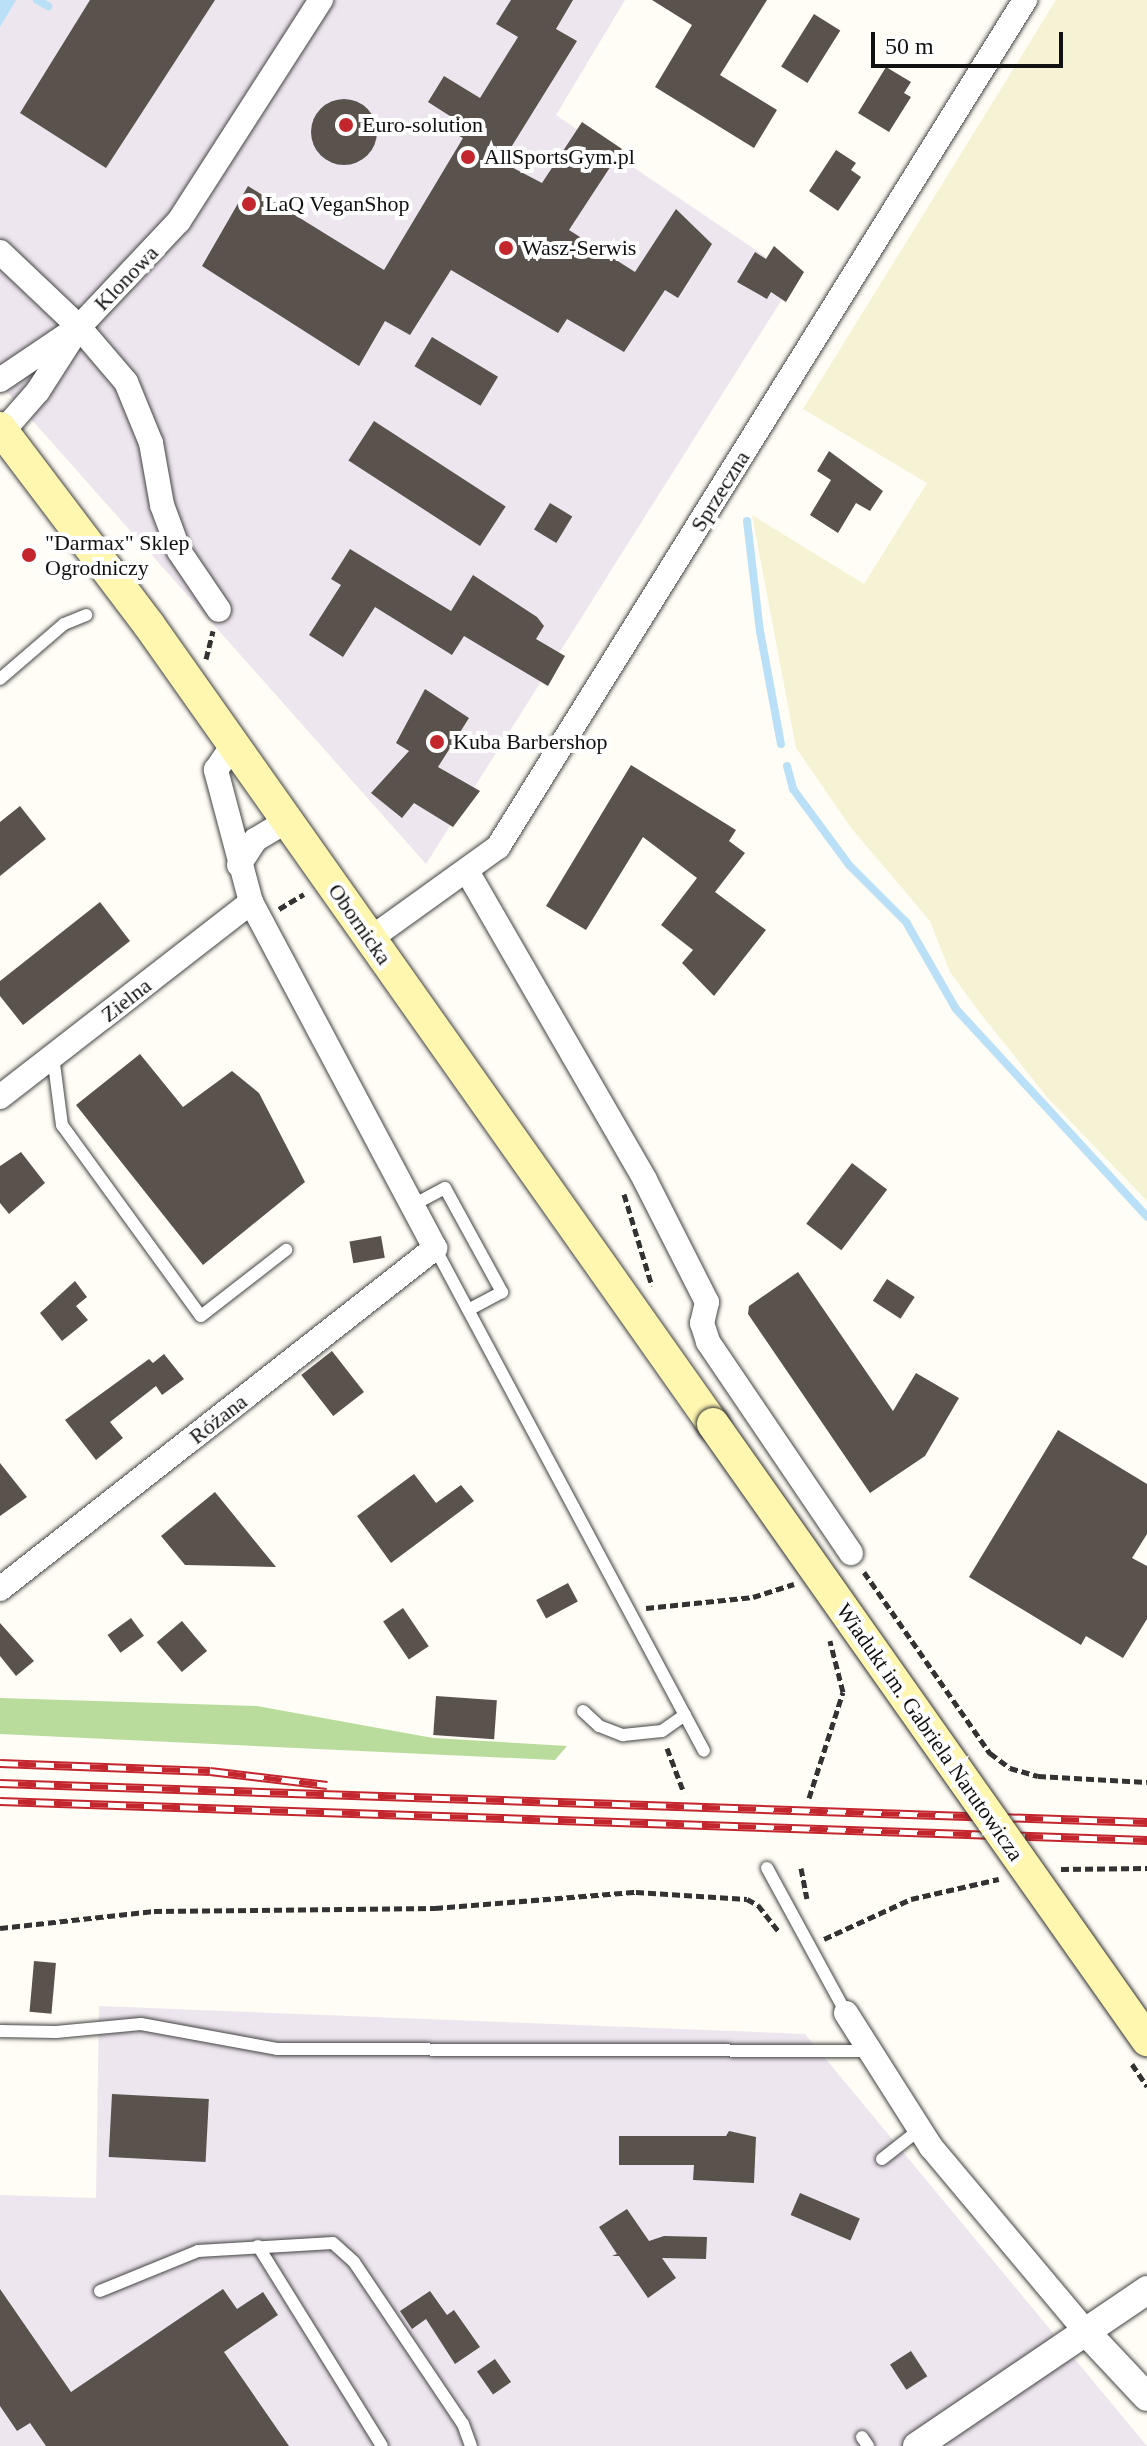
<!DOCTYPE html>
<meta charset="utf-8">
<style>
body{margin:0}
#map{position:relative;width:1147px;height:2446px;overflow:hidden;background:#fffdf5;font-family:"Times New Roman",serif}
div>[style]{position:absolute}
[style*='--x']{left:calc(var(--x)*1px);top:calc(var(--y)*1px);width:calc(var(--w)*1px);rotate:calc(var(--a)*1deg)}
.industrial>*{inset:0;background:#eee6ef}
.farmland>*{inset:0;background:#f6f3d4}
.forest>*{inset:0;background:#b9dc9c}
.water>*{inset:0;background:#b9e0f7}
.stream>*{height:8px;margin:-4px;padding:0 4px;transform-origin:4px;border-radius:4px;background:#b9e0f7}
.building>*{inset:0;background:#5a524d;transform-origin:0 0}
.round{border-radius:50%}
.path>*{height:5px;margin-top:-2.5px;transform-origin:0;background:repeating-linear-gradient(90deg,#333 0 8px,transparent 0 12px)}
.roads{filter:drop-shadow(0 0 2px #444) drop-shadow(0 0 2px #444)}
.service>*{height:12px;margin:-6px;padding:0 6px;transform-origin:6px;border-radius:6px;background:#fff}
.minor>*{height:24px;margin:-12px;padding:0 12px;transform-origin:12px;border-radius:12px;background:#fff}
.tertiary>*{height:28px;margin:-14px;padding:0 14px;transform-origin:14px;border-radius:14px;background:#fff}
.secondary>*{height:32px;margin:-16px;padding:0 16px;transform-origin:16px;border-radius:16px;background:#fff6b0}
.rail>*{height:9px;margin-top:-4.5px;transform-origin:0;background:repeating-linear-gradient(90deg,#fff 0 18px,#c4262e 0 36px);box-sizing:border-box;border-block:2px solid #c4262e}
.path-bridge>*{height:5px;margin-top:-2.5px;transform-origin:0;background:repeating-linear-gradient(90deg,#333 0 8px,transparent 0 12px)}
.bridges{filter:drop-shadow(0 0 2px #333) drop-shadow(0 0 2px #333)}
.secondary-bridge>*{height:32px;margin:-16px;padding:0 16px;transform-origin:16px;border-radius:16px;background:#fff6b0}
.dots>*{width:22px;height:22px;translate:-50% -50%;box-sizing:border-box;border:4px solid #fff;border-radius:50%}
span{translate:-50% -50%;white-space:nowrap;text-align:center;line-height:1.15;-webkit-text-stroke:8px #fff;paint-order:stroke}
.poi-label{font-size:22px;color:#111}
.left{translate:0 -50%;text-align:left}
.street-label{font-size:22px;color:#111}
.scale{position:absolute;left:871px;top:32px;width:192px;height:36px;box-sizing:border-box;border:4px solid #111;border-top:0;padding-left:10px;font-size:24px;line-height:28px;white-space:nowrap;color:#111;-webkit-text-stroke:6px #fff;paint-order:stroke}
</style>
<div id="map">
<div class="industrial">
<i style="clip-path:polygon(0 0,625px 0,556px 115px,796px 277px,426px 864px,0 384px)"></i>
<i style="clip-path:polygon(99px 2006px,805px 2034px,1147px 2446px,0 2446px,0 2195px,96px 2198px)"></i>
</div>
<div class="farmland">
<i style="clip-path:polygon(1056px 0,1147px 0,1147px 1201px,1047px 1097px,977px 1009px,950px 972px,930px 921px,852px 829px,796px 748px,752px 515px,864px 584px,927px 483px,803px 409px)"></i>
</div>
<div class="forest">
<i style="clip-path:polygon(0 1698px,257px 1706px,433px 1738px,567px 1746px,555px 1760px,0 1734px)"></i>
</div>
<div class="water">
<i style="clip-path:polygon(0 0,16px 0,0 27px)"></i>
</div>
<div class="stream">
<i style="--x:37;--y:0;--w:13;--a:29"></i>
<i style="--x:747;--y:521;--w:111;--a:83.3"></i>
<i style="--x:760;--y:631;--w:115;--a:79.5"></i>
<i style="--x:787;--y:766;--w:24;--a:75"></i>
<i style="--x:793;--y:789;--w:94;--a:53.6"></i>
<i style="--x:849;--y:865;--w:81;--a:45"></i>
<i style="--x:906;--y:922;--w:100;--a:60.1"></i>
<i style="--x:956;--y:1009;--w:282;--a:47.4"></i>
</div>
<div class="building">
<i style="clip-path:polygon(90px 0,215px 0,106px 168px,20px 113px)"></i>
<i style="clip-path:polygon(511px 0,573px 0,556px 29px,577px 41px,502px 162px,542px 183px,582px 122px,622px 149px,569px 230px,635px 272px,676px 209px,712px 244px,678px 298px,665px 290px,624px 352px,567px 319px,558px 333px,451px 270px,410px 335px,385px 321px,359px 366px,202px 266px,248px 186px,384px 270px,463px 138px,457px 135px,464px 125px,428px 102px,444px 76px,480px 98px,518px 37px,496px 24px)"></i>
<i style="clip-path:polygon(652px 0,767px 0,720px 75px,777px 110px,754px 148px,655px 87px,692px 25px)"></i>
<i style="left:814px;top:14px;width:31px;height:62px;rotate:32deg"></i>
<i style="clip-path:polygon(886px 67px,911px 82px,904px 93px,911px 97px,889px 132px,858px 113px)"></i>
<i class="round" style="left:311px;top:99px;width:66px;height:66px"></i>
<i style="clip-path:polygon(836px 150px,856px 163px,851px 170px,861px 177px,838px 211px,809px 191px)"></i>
<i style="clip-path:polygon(774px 246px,804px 272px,786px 302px,771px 292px,767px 299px,737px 282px,755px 252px,766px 259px)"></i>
<i style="left:432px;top:337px;width:77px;height:34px;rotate:31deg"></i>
<i style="left:374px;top:421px;width:157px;height:47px;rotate:33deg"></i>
<i style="clip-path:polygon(829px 451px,883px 491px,870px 511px,856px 503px,838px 533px,810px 515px,831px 480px,817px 471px)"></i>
<i style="left:550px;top:503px;width:26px;height:31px;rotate:31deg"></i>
<i style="clip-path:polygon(350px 549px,451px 611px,473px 575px,537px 617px,544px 626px,536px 639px,565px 656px,548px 686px,464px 636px,452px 655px,375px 607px,343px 657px,309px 635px,341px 585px,331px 579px)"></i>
<i style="clip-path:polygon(425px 689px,469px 718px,438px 767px,480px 791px,453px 827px,414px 803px,402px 818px,371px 793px,409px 751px,396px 743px)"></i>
<i style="clip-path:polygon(631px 765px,736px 830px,729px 841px,745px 853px,715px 892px,766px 930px,714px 996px,682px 963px,693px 950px,661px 925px,697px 878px,643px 837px,586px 930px,546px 906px)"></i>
<i style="clip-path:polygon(20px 806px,46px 839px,0 876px,0 822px)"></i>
<i style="clip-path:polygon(100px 902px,130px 941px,23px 1025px,0 996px,0 981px)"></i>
<i style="clip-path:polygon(140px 1054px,183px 1107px,232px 1071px,259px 1093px,305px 1182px,203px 1265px,76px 1105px)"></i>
<i style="clip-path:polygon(21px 1152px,45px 1183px,9px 1214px,0 1203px,0 1166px)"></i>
<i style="left:852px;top:1163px;width:44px;height:76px;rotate:37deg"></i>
<i style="left:381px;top:1236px;width:22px;height:32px;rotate:80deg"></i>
<i style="clip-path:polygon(798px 1272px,893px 1411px,916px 1373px,959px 1398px,925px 1456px,870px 1493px,748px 1314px,749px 1306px)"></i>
<i style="left:887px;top:1279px;width:33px;height:26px;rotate:33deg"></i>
<i style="clip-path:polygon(75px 1281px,87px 1297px,76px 1306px,88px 1320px,62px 1341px,40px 1313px)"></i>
<i style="left:332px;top:1351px;width:52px;height:39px;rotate:52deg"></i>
<i style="clip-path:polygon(164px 1354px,184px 1379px,162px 1395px,156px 1386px,110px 1422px,123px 1438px,96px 1460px,65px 1420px,149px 1359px,153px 1363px)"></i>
<i style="clip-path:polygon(1058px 1430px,1147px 1484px,1147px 1534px,1132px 1558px,1147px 1566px,1147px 1619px,1123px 1658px,1086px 1636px,1081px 1645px,969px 1577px)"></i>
<i style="clip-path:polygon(0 1463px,27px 1497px,0 1516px)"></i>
<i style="clip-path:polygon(414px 1474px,436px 1503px,461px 1485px,474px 1501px,391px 1563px,357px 1516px)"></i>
<i style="clip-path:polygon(215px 1492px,276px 1567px,185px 1565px,161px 1536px)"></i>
<i style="left:568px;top:1583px;width:21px;height:36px;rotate:62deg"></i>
<i style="left:403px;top:1608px;width:46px;height:24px;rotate:56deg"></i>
<i style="left:131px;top:1618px;width:22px;height:29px;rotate:54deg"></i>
<i style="left:182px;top:1621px;width:39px;height:33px;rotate:50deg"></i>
<i style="clip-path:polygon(0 1623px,34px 1661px,16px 1676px,0 1656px)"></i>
<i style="left:436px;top:1696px;width:61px;height:39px;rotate:4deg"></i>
<i style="left:34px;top:1961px;width:22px;height:51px;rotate:5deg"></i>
<i style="left:112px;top:2094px;width:97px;height:63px;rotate:3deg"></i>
<i style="clip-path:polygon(729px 2131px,756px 2137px,754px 2183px,693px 2180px,694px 2165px,619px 2165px,619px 2136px,726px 2136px)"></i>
<i style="left:800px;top:2193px;width:65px;height:24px;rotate:23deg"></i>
<i style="clip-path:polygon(627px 2209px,649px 2241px,664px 2236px,707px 2237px,706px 2259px,662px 2258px,676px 2278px,648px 2298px,619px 2256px,612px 2256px,617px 2254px,599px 2227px)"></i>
<i style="clip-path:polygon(0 2289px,71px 2392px,223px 2289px,237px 2309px,263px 2292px,278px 2315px,224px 2352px,289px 2446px,46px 2446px,30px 2423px,17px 2431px,0 2406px)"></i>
<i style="clip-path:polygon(430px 2291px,447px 2315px,454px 2310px,480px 2347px,455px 2364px,426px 2319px,412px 2329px,400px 2311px)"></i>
<i style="left:911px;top:2351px;width:30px;height:25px;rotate:57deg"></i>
<i style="left:495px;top:2359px;width:28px;height:22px;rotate:55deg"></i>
</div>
<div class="path">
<i style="--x:206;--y:659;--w:29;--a:-76"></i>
<i style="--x:279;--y:909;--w:29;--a:-31"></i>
<i style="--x:624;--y:1194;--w:96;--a:73.1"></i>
<i style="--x:864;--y:1572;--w:221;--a:55.2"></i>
<i style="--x:990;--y:1753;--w:25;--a:37"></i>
<i style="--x:1010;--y:1768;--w:29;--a:16"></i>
<i style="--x:1038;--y:1776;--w:109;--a:3.2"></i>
<i style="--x:646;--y:1608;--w:108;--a:-5.9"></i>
<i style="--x:753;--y:1597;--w:43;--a:-17.6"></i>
<i style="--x:667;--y:1748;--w:48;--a:69.3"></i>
<i style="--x:809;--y:1798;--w:111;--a:-72.2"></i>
<i style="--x:843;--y:1692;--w:53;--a:-104.3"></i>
<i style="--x:801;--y:1868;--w:31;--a:79"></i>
<i style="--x:1061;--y:1869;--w:86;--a:-0.7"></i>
<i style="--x:0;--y:1928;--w:155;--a:-6.3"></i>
<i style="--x:154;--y:1911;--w:281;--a:-0.6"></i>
<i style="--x:435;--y:1908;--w:202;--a:-4.6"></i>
<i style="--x:636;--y:1892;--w:111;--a:3.6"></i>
<i style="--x:747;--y:1899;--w:13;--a:29"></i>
<i style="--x:758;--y:1905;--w:33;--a:52"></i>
<i style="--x:824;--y:1939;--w:96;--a:-24.7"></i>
<i style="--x:911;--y:1899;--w:90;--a:-12.8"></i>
</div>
<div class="roads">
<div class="service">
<i style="--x:0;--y:679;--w:84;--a:-40.7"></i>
<i style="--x:64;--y:624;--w:24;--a:-22"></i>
<i style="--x:53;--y:1056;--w:70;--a:82.6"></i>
<i style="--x:62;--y:1125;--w:236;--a:54"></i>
<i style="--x:201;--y:1316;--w:108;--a:-37.8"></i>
<i style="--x:413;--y:1205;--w:36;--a:-28"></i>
<i style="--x:445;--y:1188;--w:119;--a:61.3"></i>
<i style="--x:502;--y:1292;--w:38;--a:152"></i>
<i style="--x:435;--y:1248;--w:570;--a:61.86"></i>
<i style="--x:583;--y:1711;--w:22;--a:43"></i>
<i style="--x:599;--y:1726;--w:26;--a:21"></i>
<i style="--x:623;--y:1735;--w:39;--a:-6"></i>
<i style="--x:662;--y:1731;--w:28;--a:-35"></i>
<i style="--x:767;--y:1868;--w:165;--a:61.4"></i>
<i style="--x:0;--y:2031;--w:56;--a:1"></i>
<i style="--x:56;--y:2032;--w:85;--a:-5.4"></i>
<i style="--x:141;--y:2024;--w:138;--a:10.4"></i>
<i style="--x:277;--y:2049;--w:591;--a:0.19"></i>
<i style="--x:882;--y:2159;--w:47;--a:-38.1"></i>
<i style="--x:258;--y:2246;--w:235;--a:58.2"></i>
<i style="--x:100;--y:2291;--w:106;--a:-22.2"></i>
<i style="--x:198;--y:2251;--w:135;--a:-3.4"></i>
<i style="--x:333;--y:2243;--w:28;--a:42"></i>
<i style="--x:354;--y:2262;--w:195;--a:56.1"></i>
<i style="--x:463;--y:2424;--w:23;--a:70"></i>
<i style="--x:862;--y:2437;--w:11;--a:56"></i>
</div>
<div class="minor">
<i style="--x:0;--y:252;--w:109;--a:43.5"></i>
<i style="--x:79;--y:327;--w:72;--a:49.5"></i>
<i style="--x:126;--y:382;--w:66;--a:67.7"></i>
<i style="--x:151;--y:443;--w:63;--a:79.9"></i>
<i style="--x:162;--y:505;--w:49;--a:69.7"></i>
<i style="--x:179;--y:551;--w:71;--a:55.9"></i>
<i style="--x:0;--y:380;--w:89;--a:-34"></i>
<i style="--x:3;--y:431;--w:53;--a:-48.8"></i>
<i style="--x:38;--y:391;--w:76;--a:-57.4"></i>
<i style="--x:79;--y:327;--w:146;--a:-46.7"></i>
<i style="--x:179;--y:221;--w:263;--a:-57.3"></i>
<i style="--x:239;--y:865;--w:30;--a:-57"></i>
<i style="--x:255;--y:840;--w:37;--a:-31"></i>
<i style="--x:468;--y:873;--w:354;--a:60"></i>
<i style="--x:645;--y:1180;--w:137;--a:63.1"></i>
<i style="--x:707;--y:1302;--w:22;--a:103"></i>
<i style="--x:702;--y:1323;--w:20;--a:72"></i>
<i style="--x:708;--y:1342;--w:255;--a:55.9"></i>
<i style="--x:370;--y:939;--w:158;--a:-35.7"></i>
<i style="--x:498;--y:847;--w:998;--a:-58.11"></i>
<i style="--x:0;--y:1097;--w:318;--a:-37.8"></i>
<i style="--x:0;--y:1589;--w:553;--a:-38.09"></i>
<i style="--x:435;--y:1248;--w:392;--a:-118"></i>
<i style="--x:251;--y:902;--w:137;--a:-104.9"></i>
<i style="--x:216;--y:770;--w:30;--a:-56"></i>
<i style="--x:846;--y:2013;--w:159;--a:57.6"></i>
<i style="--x:931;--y:2147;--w:241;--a:50"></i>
</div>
<div class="tertiary">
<i style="--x:1086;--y:2332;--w:89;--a:46.8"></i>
<i style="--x:917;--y:2446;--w:278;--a:-34.1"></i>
</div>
<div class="secondary">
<i style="--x:0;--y:428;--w:247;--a:52.9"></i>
<i style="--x:149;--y:625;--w:978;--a:54.78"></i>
</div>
</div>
<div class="rail">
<i style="--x:0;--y:1763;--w:210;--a:2.2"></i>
<i style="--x:210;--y:1771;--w:118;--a:6.8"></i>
<i style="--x:0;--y:1783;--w:1148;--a:1.95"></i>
<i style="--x:0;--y:1801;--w:1148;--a:1.95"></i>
</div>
<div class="path-bridge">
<i style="--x:1132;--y:2064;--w:27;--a:56"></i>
</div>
<div class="bridges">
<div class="secondary-bridge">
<i style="--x:713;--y:1424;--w:754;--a:54.83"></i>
</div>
</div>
<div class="dots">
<i style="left:346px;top:125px;background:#c4262e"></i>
<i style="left:468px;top:157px;background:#c4262e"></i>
<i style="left:249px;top:204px;background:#c4262e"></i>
<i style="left:506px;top:248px;background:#c4262e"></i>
<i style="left:29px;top:555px;background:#c4262e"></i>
<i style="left:437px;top:742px;background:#c4262e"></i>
</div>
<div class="poi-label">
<span class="left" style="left:362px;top:125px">Euro-solution</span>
<span class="left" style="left:484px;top:157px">AllSportsGym.pl</span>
<span class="left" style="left:265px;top:204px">LaQ VeganShop</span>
<span class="left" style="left:522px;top:248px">Wasz-Serwis</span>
<span class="left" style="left:45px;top:555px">"Darmax" Sklep<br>Ogrodniczy</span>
<span class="left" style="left:453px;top:742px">Kuba Barbershop</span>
</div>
<div class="street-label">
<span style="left:126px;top:278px;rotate:-46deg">Klonowa</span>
<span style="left:720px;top:491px;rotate:-58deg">Sprzeczna</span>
<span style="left:360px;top:924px;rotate:55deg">Obornicka</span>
<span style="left:126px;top:1000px;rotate:-38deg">Zielna</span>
<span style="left:218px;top:1419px;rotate:-38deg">Różana</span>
<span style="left:930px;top:1732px;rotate:55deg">Wiadukt im. Gabriela Narutowicza</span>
</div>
<div class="scale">50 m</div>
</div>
